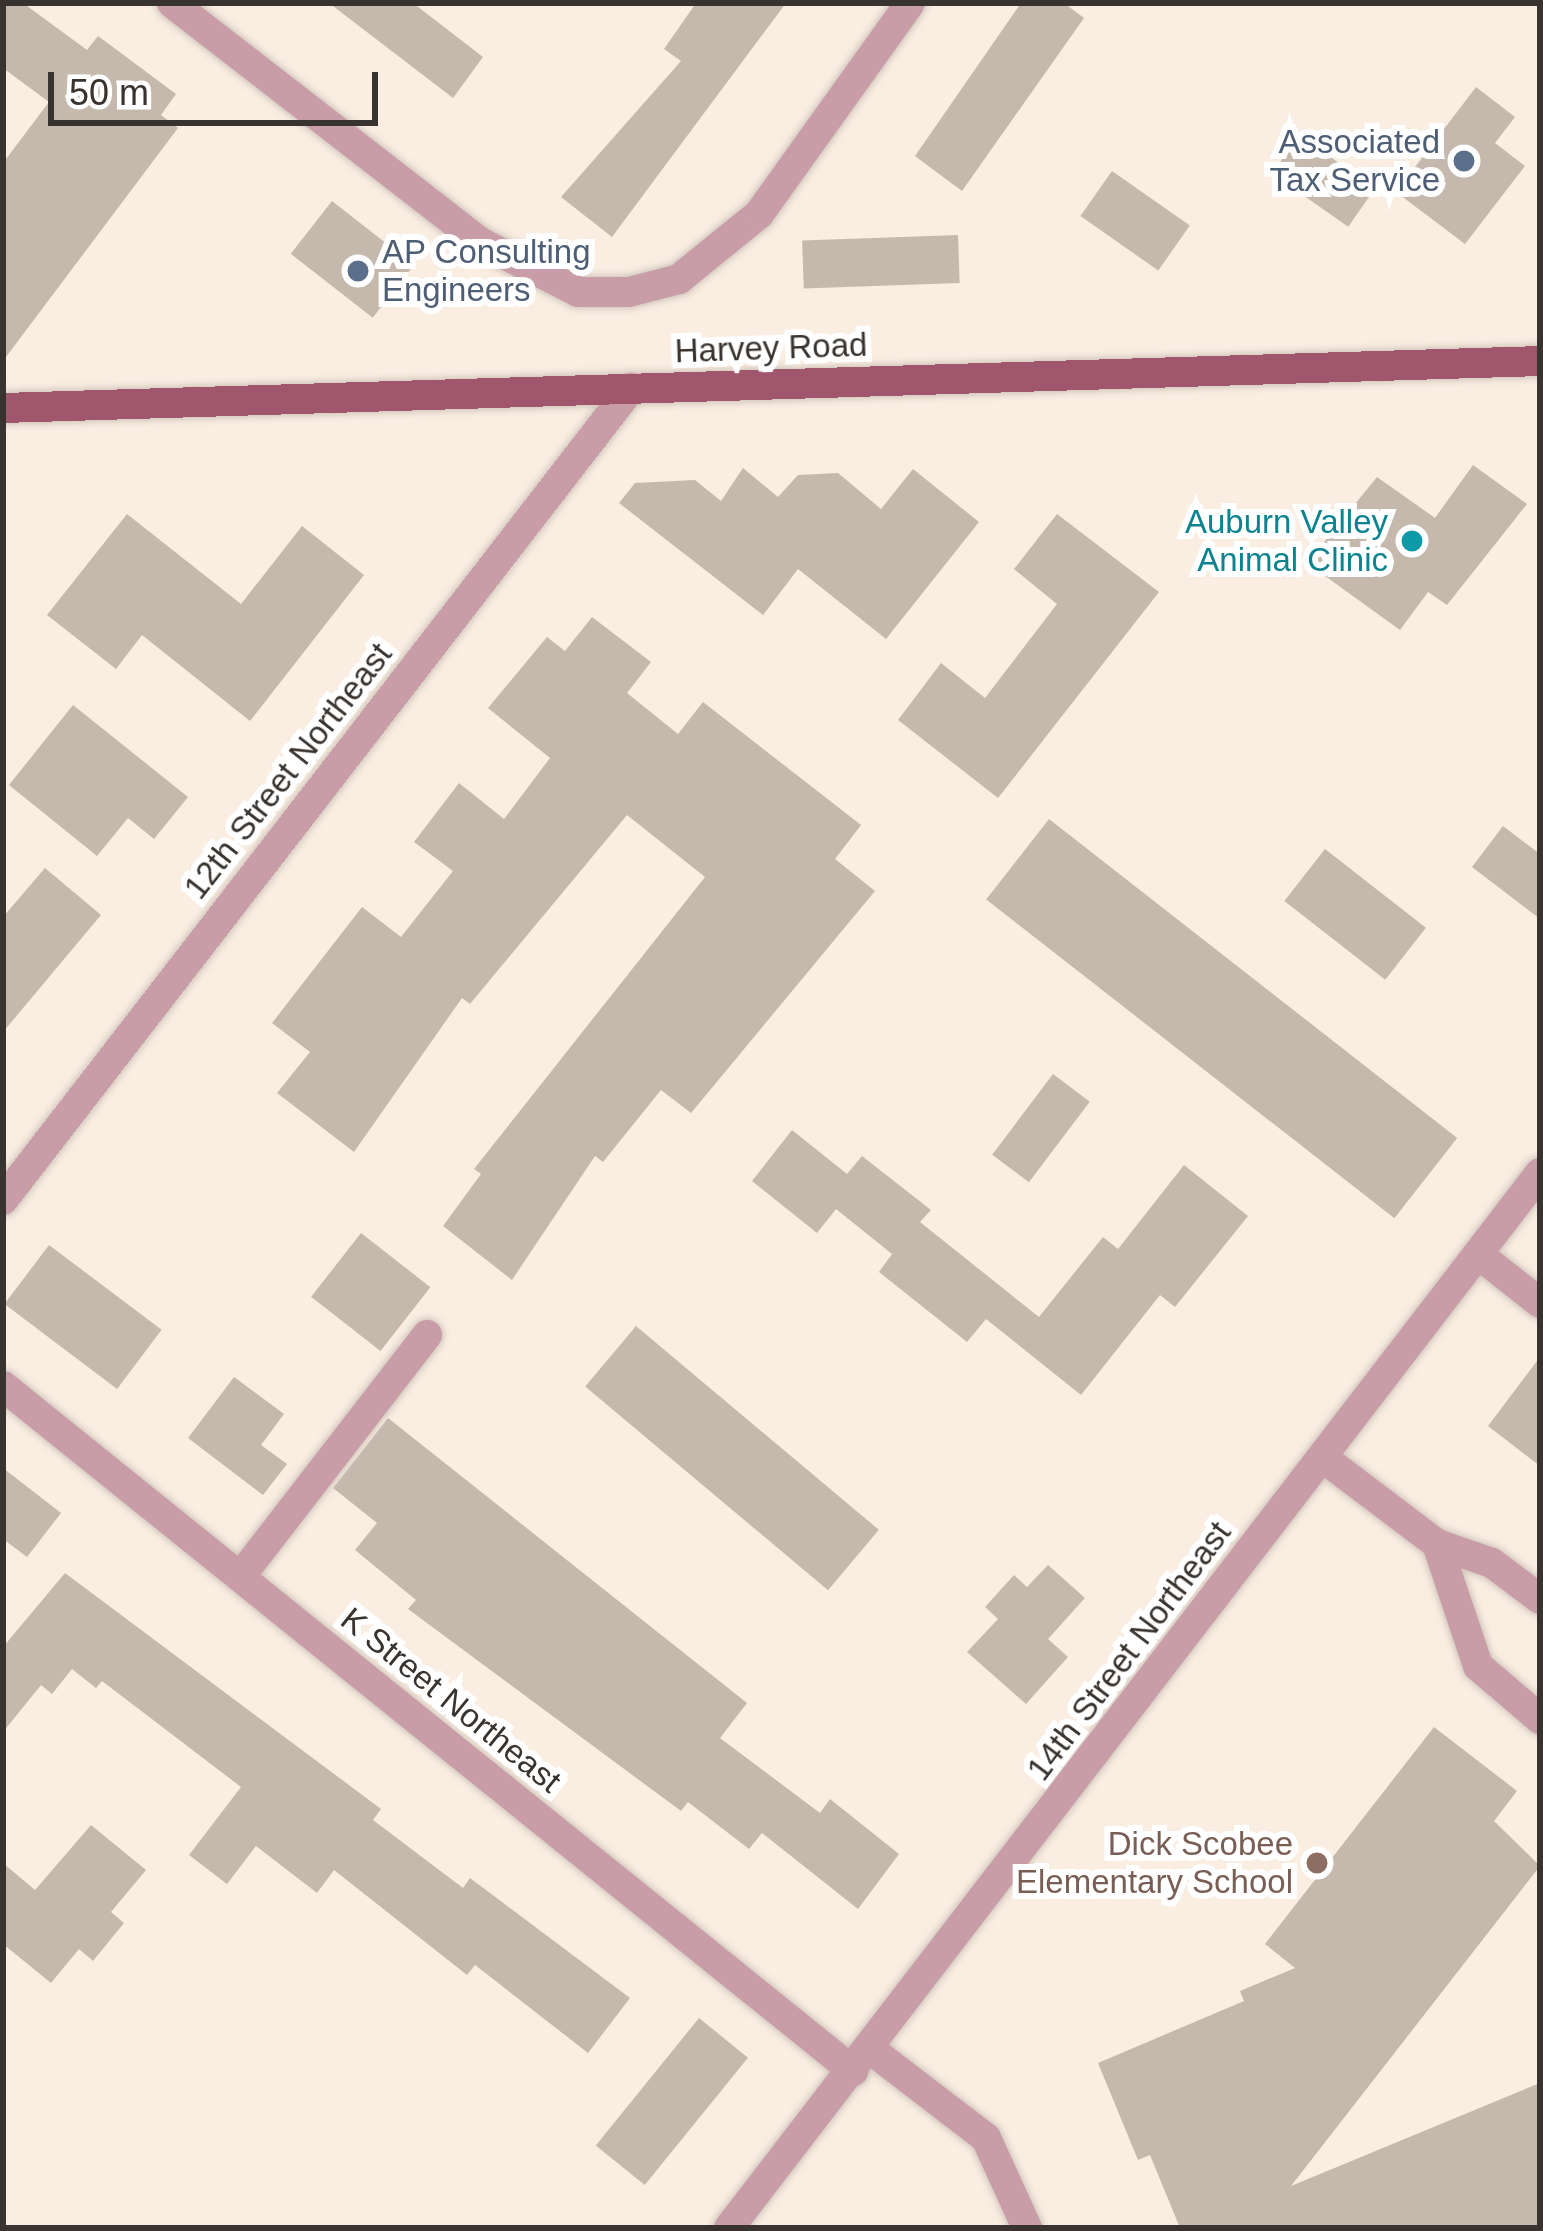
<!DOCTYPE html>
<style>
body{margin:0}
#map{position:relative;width:1543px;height:2231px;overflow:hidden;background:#faede2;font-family:Helvetica,sans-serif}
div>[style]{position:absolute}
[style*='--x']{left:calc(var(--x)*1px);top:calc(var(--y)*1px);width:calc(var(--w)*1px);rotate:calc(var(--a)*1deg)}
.building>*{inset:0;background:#c5b9ae;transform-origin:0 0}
.roads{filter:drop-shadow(0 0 3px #d3c8be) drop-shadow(0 0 3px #d3c8be)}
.minor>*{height:30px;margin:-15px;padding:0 15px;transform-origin:15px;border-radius:15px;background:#c89da8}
.major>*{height:30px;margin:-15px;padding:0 15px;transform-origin:15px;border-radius:15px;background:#a0576d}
.dots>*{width:33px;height:33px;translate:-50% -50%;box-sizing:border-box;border:6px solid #fff;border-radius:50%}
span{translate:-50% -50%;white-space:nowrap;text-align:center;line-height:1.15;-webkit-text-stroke:12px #fff;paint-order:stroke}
.service-label{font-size:33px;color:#4e5e75}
.right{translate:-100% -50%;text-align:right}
.left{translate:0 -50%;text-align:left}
.street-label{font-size:33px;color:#38332f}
.culture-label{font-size:33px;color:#0d838f}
.education-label{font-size:33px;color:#785e54}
.frame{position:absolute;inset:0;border:6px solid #38332f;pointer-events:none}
.scale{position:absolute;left:48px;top:72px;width:330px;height:54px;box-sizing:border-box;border:6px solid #38332f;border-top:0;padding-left:15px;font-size:36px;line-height:42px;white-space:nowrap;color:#38332f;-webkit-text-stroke:9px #fff;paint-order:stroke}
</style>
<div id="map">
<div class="building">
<i style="clip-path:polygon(3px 3px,23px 3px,87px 50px,98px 36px,176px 94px,161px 115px,178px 128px,3px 361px,3px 163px,49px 102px,3px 68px)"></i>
<i style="clip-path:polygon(329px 3px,413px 3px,483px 57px,453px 98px)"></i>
<i style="clip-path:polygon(696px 3px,786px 3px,612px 237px,561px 197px,681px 61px,664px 49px)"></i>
<i style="clip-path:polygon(1021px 3px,1064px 3px,1084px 18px,962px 191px,915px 156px)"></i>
<i style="clip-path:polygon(1476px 87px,1515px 117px,1495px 143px,1525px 166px,1465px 244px,1396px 192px)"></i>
<i style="left:1299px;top:135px;width:93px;height:47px;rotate:35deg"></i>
<i style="left:1112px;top:171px;width:95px;height:55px;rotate:35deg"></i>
<i style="left:332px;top:201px;width:104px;height:67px;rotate:38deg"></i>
<i style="left:958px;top:235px;width:48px;height:156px;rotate:88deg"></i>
<i style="clip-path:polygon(1473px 465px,1527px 504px,1447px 605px,1428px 592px,1400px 630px,1307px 563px,1377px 477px,1435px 518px)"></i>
<i style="clip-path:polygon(743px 468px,778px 497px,798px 475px,838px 473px,881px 509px,913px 469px,979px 522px,886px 639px,798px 569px,763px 615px,619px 503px,635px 483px,695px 480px,721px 501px)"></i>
<i style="clip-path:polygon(127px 514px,241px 604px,302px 526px,364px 575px,250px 721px,142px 635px,116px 669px,47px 615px)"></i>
<i style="clip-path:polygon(1057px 514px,1159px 592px,998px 798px,898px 720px,941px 663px,985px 698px,1057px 604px,1014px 569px)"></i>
<i style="clip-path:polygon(592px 617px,651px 662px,627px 693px,678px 734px,703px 702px,861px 825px,835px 859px,875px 891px,691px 1113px,661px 1090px,603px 1162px,595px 1156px,512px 1280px,443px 1226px,481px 1174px,474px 1169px,705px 877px,627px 815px,470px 1004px,462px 998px,354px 1152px,277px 1093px,310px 1052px,272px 1023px,362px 907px,401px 937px,453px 871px,414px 842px,459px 783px,504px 819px,550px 758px,488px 708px,547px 637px,565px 651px)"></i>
<i style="clip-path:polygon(73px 705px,188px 797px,154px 839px,128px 818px,97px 856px,9px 785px)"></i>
<i style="left:1049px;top:819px;width:518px;height:102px;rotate:38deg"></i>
<i style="clip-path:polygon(1503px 826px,1540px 854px,1540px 919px,1472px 867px)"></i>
<i style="left:1325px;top:849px;width:128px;height:66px;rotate:38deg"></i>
<i style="clip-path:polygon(45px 868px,101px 915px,3px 1032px,3px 917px)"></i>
<i style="left:1053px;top:1074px;width:46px;height:101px;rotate:37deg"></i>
<i style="clip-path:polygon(792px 1130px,847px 1174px,862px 1156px,931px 1210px,920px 1222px,1039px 1317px,1103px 1237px,1118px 1249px,1184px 1165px,1248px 1216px,1175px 1307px,1160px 1295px,1081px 1395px,986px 1319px,967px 1342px,879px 1272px,892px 1254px,836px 1209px,817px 1233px,752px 1181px)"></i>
<i style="left:361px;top:1233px;width:88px;height:81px;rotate:38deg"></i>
<i style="left:49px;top:1245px;width:141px;height:74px;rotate:37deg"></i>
<i style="left:636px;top:1326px;width:317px;height:79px;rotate:40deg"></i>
<i style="clip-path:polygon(1540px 1357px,1540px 1466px,1488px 1426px)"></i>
<i style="clip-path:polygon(234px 1377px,284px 1414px,261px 1445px,287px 1464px,263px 1495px,188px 1438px)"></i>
<i style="clip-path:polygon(388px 1418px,747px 1703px,720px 1738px,820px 1813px,830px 1799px,899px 1854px,858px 1909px,762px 1833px,749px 1849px,688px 1802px,681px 1811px,408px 1609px,416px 1600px,355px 1550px,377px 1523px,333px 1488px)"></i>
<i style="clip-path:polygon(3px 1468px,61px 1513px,27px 1557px,3px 1539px)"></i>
<i style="clip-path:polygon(1048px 1565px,1085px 1598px,1048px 1639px,1068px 1657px,1026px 1704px,967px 1652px,998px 1619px,985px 1607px,1014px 1575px,1027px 1587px)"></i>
<i style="clip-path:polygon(65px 1573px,381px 1809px,373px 1820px,463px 1888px,470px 1878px,630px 1998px,588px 2053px,475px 1965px,467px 1975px,334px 1870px,317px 1893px,256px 1846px,227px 1884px,189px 1855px,241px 1787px,102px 1681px,96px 1688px,72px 1669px,52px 1694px,41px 1685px,3px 1732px,3px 1647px)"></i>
<i style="clip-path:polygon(1434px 1727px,1517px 1791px,1494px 1821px,1540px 1866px,1291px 2186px,1540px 2083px,1540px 2228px,1180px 2228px,1150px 2155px,1138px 2160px,1098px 2063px,1244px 2001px,1240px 1991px,1295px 1968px,1265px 1944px)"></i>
<i style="clip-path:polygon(91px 1825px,146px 1870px,111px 1912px,124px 1923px,93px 1961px,79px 1949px,51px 1983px,3px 1944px,3px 1863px,35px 1890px)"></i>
<i style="left:699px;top:2018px;width:63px;height:164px;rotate:39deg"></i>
</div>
<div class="roads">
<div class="minor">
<i style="--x:172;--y:3;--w:390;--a:37.8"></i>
<i style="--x:480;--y:242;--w:110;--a:27"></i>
<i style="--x:578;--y:292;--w:51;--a:0"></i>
<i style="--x:629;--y:292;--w:52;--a:-14.6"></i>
<i style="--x:679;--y:279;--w:103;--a:-39.1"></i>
<i style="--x:759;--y:214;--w:259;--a:-54.4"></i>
<i style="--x:3;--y:1200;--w:1027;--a:-52.28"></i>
<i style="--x:1478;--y:1254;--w:79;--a:38.3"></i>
<i style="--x:3;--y:1386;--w:1092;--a:38.86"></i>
<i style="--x:1322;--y:1457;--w:144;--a:37.1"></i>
<i style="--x:1437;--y:1544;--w:58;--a:19.1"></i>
<i style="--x:1492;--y:1563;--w:60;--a:36.9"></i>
<i style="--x:1437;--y:1544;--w:129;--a:71.4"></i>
<i style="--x:1478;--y:1666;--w:82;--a:40.5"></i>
<i style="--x:240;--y:1577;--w:306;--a:-52.3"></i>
<i style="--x:870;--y:2049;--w:146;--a:37.5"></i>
<i style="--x:986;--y:2138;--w:99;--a:65.5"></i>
<i style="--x:729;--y:2228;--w:1331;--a:-52.45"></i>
</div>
<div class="major">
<i style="--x:3;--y:408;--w:1538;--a:-1.75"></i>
</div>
</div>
<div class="dots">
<i style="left:1464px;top:161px;background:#5c6f8a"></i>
<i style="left:358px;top:271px;background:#5c6f8a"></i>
<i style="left:1412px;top:541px;background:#0f9aa8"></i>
<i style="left:1317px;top:1863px;background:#8d6e63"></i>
</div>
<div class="service-label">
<span class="right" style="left:1440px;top:161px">Associated<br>Tax Service</span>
<span class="left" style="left:382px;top:271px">AP Consulting<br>Engineers</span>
</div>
<div class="street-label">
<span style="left:771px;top:348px;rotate:-2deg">Harvey Road</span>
<span style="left:288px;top:771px;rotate:-52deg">12th Street Northeast</span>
<span style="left:1129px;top:1651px;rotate:-53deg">14th Street Northeast</span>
<span style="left:451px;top:1700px;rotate:39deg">K Street Northeast</span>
</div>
<div class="culture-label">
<span class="right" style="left:1388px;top:541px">Auburn Valley<br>Animal Clinic</span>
</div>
<div class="education-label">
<span class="right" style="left:1293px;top:1863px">Dick Scobee<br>Elementary School</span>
</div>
<div class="frame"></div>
<div class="scale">50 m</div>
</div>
